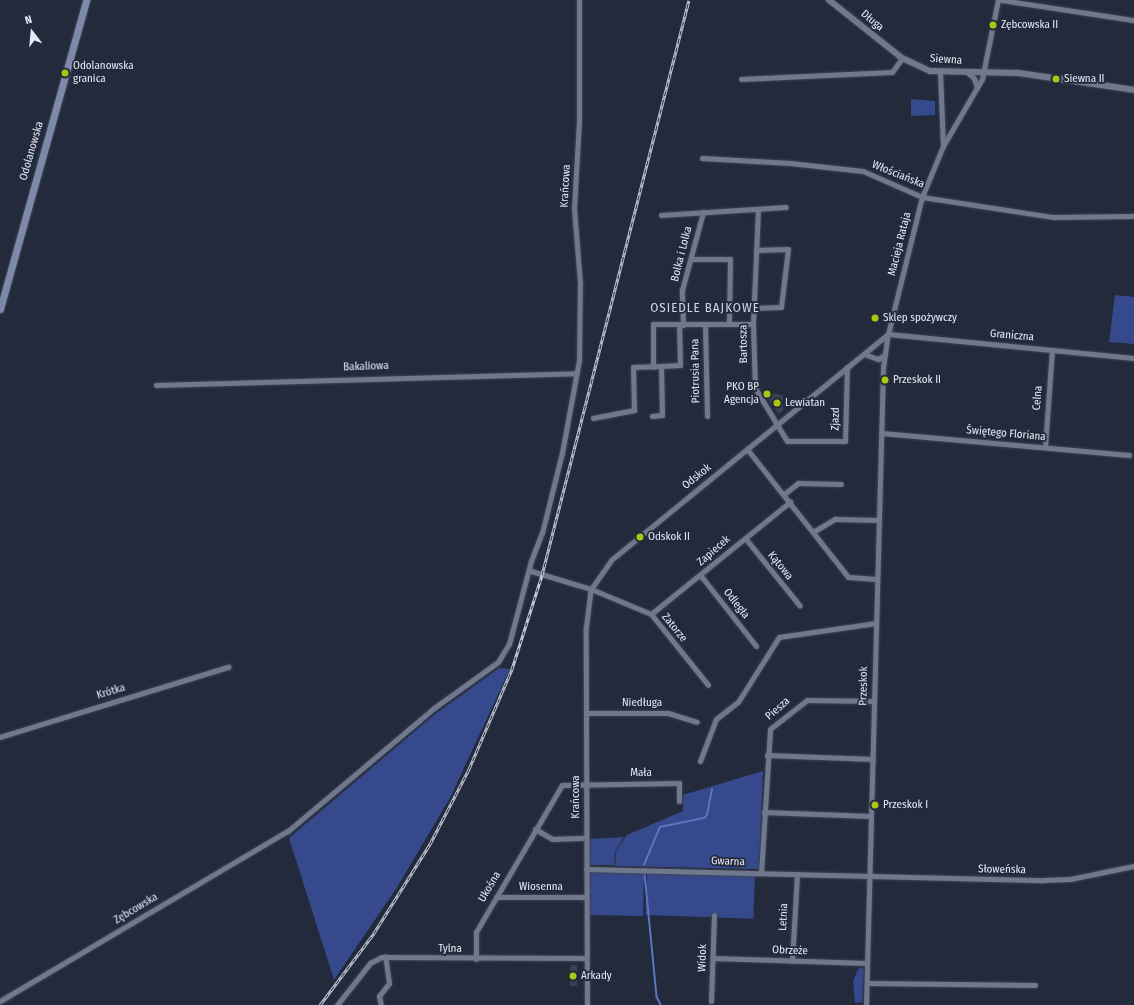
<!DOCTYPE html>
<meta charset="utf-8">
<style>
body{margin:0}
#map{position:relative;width:1134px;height:1005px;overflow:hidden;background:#232a3c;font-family:"Fira Sans Condensed",sans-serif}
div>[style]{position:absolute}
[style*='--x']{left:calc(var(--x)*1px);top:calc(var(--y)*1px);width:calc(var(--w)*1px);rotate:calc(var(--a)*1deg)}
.green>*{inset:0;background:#35498c;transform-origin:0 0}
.stream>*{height:1.5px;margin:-0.75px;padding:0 0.75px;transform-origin:0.75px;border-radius:0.75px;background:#5c75c0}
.building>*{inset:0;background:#394053;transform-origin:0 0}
.roads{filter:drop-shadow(0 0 1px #414655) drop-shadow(0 0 1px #414655)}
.minor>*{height:5px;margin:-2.5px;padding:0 2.5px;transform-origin:2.5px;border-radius:2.5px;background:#70788d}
.tertiary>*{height:6px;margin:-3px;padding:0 3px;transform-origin:3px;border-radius:3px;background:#70788d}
.secondary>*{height:7px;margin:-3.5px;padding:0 3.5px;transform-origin:3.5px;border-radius:3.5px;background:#7d89ab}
.rail>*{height:3px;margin-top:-1.5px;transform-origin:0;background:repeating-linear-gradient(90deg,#232a3c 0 4.5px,#c1c6d3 0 9px);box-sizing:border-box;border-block:1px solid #c1c6d3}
.dots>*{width:11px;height:11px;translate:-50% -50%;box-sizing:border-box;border:2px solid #232a3c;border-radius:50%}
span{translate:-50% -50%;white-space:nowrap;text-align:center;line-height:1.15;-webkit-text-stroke:3.5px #232a3c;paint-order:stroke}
.street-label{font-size:11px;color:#e5e9f5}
.poi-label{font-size:11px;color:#e5e9f5}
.left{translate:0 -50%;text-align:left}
.right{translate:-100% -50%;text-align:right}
.quarter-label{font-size:13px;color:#cbd4eb;letter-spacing:1px}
.north{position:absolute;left:12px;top:12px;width:40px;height:40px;-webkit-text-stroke:3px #232a3c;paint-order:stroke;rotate:344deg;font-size:11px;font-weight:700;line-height:16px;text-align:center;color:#e5e9f5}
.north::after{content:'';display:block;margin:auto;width:14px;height:18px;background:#e5e9f5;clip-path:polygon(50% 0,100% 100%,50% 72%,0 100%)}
</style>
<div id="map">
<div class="green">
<i style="clip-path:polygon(911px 99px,935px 101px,935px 115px,911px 116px)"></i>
<i style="clip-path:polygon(1115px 295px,1134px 297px,1134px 344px,1109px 342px)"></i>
<i style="clip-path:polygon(499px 668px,510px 669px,450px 798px,396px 889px,334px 980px,289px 838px,434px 715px)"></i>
<i style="clip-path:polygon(763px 771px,759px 869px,615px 866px,616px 851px,627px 835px,683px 811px,683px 795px)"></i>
<i style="clip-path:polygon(624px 837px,615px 852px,614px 865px,588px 865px,589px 839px)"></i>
<i style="left:589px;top:870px;width:55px;height:45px;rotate:1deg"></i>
<i style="left:647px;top:871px;width:108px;height:44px;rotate:2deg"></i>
<i style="clip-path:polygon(859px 967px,864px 969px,862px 1002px,855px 1003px,853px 981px)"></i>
</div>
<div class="stream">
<i style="--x:644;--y:865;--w:41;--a:-67.2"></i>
<i style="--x:660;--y:827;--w:45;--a:-11.6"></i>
<i style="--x:704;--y:818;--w:4;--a:-45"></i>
<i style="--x:707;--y:815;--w:26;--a:-79"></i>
<i style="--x:645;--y:874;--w:124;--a:84.4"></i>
<i style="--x:657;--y:997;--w:9;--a:63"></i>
</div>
<div class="building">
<i style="clip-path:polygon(762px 391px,783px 395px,783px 411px,779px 414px)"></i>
<i style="left:570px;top:965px;width:7px;height:21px"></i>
</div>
<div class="roads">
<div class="minor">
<i style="--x:1001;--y:0;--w:134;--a:8.6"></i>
<i style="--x:940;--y:72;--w:74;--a:87.7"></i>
<i style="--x:967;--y:72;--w:9;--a:41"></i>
<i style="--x:974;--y:78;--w:10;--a:73"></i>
<i style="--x:741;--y:79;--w:151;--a:-2.7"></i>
<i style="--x:892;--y:72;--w:17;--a:-54"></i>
<i style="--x:702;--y:158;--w:88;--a:3.3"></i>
<i style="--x:790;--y:163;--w:73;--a:6.3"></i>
<i style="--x:863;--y:171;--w:64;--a:23.8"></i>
<i style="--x:922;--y:197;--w:133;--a:8.7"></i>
<i style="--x:1053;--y:217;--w:81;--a:-0.7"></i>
<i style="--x:758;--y:209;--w:115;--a:92.5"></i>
<i style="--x:753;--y:324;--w:64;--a:88.2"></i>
<i style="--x:755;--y:388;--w:62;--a:58.9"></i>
<i style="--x:787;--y:441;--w:58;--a:0"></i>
<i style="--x:845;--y:441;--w:74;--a:-88.5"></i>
<i style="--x:661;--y:215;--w:125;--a:-3.7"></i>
<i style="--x:691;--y:259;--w:39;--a:0"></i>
<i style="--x:730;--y:259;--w:64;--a:90.9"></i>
<i style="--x:754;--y:308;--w:27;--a:-2"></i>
<i style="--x:781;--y:307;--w:58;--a:-83.1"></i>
<i style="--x:788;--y:249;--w:32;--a:178"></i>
<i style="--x:683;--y:325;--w:35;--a:-92"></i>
<i style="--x:682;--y:290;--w:81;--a:-74.9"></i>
<i style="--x:705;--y:325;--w:91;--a:88.7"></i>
<i style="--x:888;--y:334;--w:247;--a:5.6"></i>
<i style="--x:864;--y:354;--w:15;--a:20"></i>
<i style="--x:878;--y:359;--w:8;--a:-30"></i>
<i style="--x:653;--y:367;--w:43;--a:-90"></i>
<i style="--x:653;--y:324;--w:100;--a:0"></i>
<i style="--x:156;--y:385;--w:421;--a:-1.6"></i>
<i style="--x:652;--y:416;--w:10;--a:-6"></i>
<i style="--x:662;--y:415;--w:49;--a:-91.2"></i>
<i style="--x:661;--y:366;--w:19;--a:-3"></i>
<i style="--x:680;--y:365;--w:41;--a:-91.4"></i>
<i style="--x:593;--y:418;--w:42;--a:-11"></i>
<i style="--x:634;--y:410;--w:43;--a:-91.3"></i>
<i style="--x:633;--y:367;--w:28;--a:-2"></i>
<i style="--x:881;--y:433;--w:249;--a:5.1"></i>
<i style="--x:1045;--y:447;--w:97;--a:-85.9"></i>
<i style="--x:747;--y:449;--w:163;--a:51.7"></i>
<i style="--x:848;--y:577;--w:29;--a:4"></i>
<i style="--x:784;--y:494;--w:18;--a:-38"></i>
<i style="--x:798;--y:483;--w:43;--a:1.3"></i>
<i style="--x:813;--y:532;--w:26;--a:-31"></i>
<i style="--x:835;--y:519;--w:44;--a:1.3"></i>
<i style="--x:745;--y:538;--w:87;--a:51"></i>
<i style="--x:531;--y:571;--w:63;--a:16.7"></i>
<i style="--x:591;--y:589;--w:65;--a:22.6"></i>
<i style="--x:651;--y:614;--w:91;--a:51.2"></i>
<i style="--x:701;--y:576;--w:89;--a:51.8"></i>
<i style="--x:651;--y:614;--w:179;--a:-38.9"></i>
<i style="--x:586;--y:713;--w:82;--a:0"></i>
<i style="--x:668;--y:713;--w:30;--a:17"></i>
<i style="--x:0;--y:737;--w:239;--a:-17.1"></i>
<i style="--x:767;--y:755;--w:106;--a:2.2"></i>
<i style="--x:700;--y:761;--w:45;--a:-69.1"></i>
<i style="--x:716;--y:719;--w:28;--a:-38"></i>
<i style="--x:738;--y:702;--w:77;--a:-57.8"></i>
<i style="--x:779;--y:637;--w:98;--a:-8.2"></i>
<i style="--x:764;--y:812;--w:107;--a:2.1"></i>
<i style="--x:535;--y:829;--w:20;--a:30"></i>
<i style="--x:552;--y:839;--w:34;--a:-2"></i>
<i style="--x:586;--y:869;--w:458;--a:1.4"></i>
<i style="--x:1044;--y:880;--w:26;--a:-2"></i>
<i style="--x:1070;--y:879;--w:65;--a:-11.5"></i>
<i style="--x:761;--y:873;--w:144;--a:-86.4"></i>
<i style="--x:770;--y:729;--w:47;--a:-38.1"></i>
<i style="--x:807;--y:700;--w:67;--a:0.9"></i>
<i style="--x:496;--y:897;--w:90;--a:0"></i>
<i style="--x:713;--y:958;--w:154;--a:1.9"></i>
<i style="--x:476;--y:959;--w:27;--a:-90"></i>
<i style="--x:476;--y:932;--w:170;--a:-59.7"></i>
<i style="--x:562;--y:785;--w:117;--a:-1"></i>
<i style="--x:679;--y:783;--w:18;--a:90"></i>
<i style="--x:792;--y:961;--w:87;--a:-86.7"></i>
<i style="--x:867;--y:983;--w:168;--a:0.7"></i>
<i style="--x:0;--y:1001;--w:334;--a:-30.6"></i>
<i style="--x:288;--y:831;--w:191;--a:-40.1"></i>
<i style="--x:434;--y:708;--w:79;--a:-35.7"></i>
<i style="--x:498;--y:662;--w:21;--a:-59"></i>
<i style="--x:509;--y:644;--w:86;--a:-75.2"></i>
<i style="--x:531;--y:561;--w:30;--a:-69"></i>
<i style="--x:542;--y:533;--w:82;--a:-76"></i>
<i style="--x:562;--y:453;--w:95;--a:-79.6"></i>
<i style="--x:579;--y:360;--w:77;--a:-89.3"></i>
<i style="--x:580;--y:283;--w:75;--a:-94.6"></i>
<i style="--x:574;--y:208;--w:86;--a:-86.7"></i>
<i style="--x:579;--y:122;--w:122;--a:-90"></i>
<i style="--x:711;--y:1001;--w:86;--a:-88"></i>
<i style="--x:337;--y:1005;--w:53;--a:-51.8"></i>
<i style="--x:370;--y:963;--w:13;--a:-27"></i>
<i style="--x:382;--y:957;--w:204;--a:0.3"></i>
<i style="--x:381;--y:1005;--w:9;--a:-103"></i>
<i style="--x:379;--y:996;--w:16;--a:-52"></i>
<i style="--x:389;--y:983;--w:27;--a:-98"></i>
<i style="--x:587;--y:1005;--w:378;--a:-90.2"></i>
<i style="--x:586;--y:627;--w:38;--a:-83"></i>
<i style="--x:591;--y:589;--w:35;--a:-55"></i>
<i style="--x:611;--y:560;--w:357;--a:-39.2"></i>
<i style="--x:866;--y:1005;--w:637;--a:-88.47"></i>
<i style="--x:883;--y:368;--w:34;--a:-82"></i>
<i style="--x:888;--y:334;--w:141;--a:-76.1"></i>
<i style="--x:922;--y:197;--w:55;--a:-67.6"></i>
<i style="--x:943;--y:146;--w:78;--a:-59.8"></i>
<i style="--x:982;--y:79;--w:81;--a:-78.6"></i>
</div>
<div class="tertiary">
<i style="--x:829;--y:0;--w:93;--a:38.5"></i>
<i style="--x:902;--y:58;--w:31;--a:25"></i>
<i style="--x:930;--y:71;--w:88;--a:1.3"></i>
<i style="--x:1018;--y:73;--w:117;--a:8.3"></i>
</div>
<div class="secondary">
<i style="--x:0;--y:309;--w:321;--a:-74.4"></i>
</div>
</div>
<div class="rail">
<i style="--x:320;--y:1005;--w:90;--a:-53.1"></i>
<i style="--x:374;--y:933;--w:105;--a:-57.8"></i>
<i style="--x:430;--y:844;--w:85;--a:-62.5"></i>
<i style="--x:469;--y:769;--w:109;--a:-66.7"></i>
<i style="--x:512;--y:669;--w:99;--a:-72.3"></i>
<i style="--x:542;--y:575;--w:593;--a:-75.66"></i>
</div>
<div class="dots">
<i style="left:993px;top:25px;background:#acc611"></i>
<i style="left:65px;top:73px;background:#acc611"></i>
<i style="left:1056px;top:79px;background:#acc611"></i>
<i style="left:875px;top:318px;background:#acc611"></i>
<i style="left:885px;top:380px;background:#acc611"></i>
<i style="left:767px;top:394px;background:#acc611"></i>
<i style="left:777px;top:403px;background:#acc611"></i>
<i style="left:640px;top:537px;background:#acc611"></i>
<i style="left:875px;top:805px;background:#acc611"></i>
<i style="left:573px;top:976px;background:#acc611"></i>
</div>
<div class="street-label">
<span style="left:872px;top:21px;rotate:40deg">Długa</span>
<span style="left:946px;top:60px;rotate:4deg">Siewna</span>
<span style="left:32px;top:151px;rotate:-74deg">Odolanowska</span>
<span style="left:898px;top:175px;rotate:22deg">Włościańska</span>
<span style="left:566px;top:186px;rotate:-87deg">Krańcowa</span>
<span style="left:900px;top:244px;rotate:-76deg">Macieja Rataja</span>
<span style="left:682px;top:254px;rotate:-76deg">Bolka i Lolka</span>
<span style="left:1012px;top:336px;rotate:5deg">Graniczna</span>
<span style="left:744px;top:344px;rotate:-91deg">Bartosza</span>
<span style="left:366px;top:367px;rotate:-2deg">Bakaliowa</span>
<span style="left:696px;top:371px;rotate:-91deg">Piotrusia Pana</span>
<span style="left:1038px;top:398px;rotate:-86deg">Celna</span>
<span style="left:836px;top:419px;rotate:-89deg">Zjazd</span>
<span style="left:1006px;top:434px;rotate:5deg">Świętego Floriana</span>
<span style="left:697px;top:477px;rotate:-39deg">Odskok</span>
<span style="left:714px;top:551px;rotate:-41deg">Zapiecek</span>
<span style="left:780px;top:566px;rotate:51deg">Kątowa</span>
<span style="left:736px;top:604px;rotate:52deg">Odległa</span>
<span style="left:674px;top:628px;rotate:51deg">Zatorze</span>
<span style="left:864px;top:686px;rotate:-89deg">Przeskok</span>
<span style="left:111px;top:692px;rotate:-17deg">Krótka</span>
<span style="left:642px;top:703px">Niedługa</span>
<span style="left:778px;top:709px;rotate:-41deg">Piesza</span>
<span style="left:641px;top:773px">Mała</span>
<span style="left:576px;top:797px;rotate:-90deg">Krańcowa</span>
<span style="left:728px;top:862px;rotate:2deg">Gwarna</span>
<span style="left:1002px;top:870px;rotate:1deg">Słoweńska</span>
<span style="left:490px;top:887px;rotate:-60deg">Ukośna</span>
<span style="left:541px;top:887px">Wiosenna</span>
<span style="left:136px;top:909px;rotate:-31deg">Zębcowska</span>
<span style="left:784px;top:917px;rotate:-87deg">Letnia</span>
<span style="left:450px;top:949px;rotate:1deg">Tylna</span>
<span style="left:790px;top:951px;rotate:2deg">Obrzeże</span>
<span style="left:703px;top:958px;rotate:-88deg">Widok</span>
</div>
<div class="poi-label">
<span class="left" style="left:1001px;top:25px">Zębcowska II</span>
<span class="left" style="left:73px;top:73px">Odolanowska<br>granica</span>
<span class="left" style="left:1064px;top:79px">Siewna II</span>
<span class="left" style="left:883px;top:318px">Sklep spożywczy</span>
<span class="left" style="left:893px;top:380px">Przeskok II</span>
<span class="right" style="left:759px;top:394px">PKO BP<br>Agencja</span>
<span class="left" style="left:785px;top:403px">Lewiatan</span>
<span class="left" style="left:648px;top:537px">Odskok II</span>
<span class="left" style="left:883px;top:805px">Przeskok I</span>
<span class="left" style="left:581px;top:976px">Arkady</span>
</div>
<div class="quarter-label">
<span style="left:705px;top:308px">OSIEDLE BAJKOWE</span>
</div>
<div class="north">N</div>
</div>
